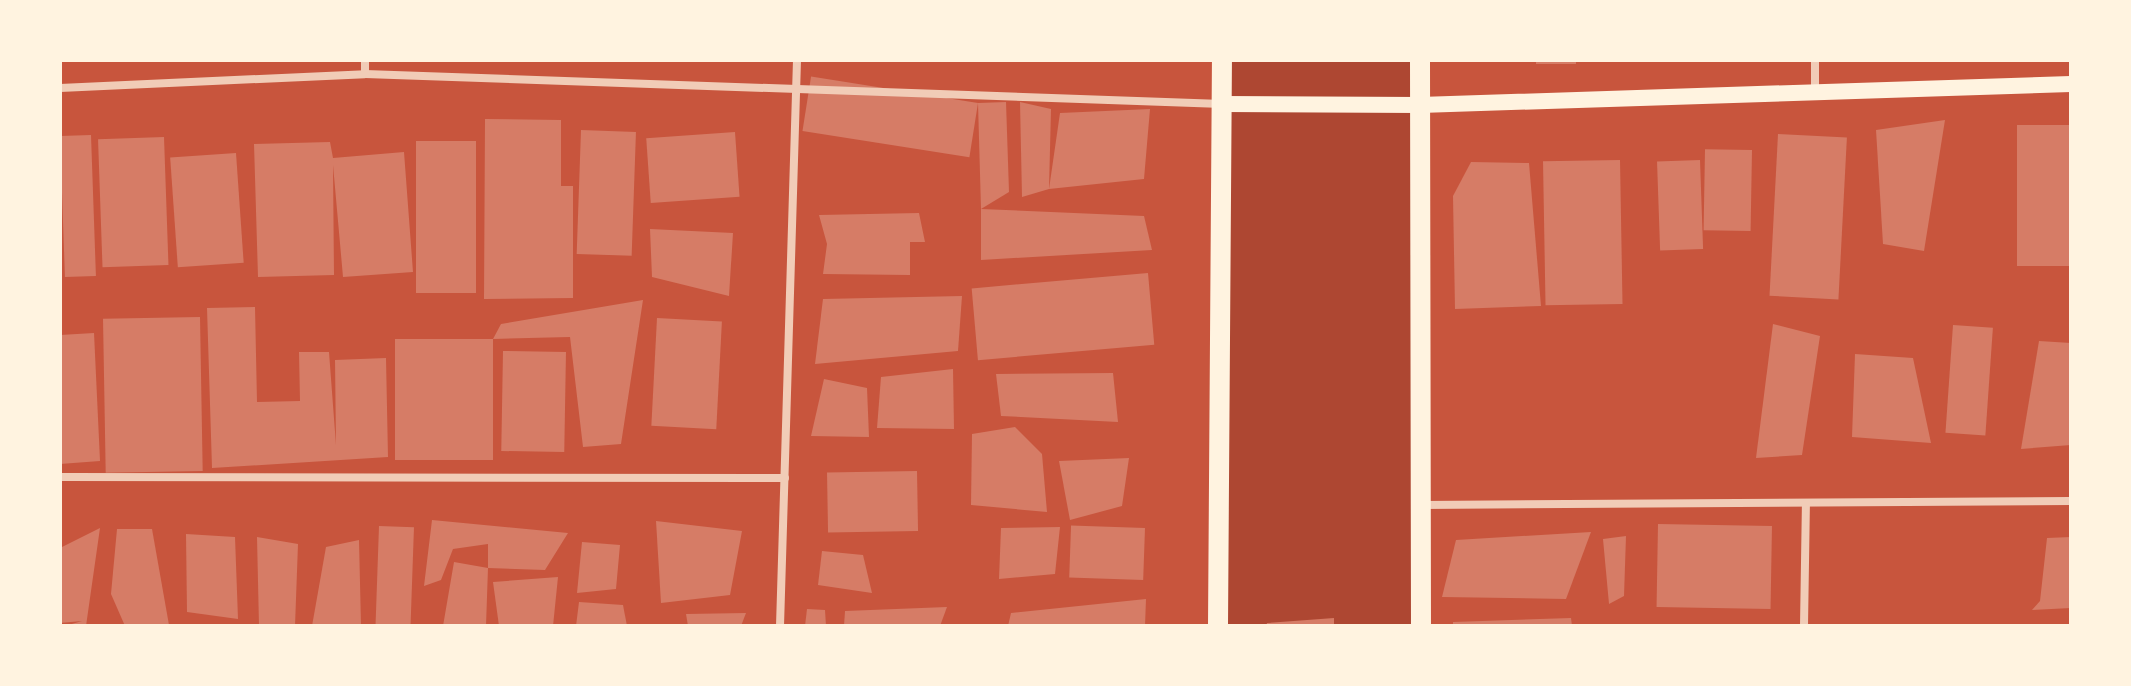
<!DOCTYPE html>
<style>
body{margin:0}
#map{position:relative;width:2131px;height:686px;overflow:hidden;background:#c8553d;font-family:Helvetica,sans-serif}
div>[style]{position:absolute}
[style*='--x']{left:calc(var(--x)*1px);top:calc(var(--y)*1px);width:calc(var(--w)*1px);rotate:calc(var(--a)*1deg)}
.green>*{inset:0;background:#ae4732;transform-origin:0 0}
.building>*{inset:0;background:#d67c66;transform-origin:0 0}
.minor>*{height:8px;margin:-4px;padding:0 4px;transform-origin:4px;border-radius:4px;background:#f1ccb7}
.secondary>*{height:16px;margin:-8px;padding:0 8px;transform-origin:8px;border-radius:8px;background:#fff3e0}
.primary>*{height:20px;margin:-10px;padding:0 10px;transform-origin:10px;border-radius:10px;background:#fff3e0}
span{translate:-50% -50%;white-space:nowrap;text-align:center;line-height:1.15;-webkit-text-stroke:6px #fff3e0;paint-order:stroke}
.frame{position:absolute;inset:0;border:62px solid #fff3e0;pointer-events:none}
</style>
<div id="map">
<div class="green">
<i style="left:1222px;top:60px;width:197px;height:566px"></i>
</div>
<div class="building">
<i style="left:1536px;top:60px;width:40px;height:4px"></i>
<i style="clip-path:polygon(1006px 102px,1009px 192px,981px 209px,978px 103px)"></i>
<i style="clip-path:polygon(1020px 102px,1051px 109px,1049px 189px,1022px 197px)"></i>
<i style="left:978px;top:103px;width:55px;height:169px;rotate:99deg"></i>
<i style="clip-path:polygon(1150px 109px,1144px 179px,1049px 189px,1060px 113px)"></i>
<i style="clip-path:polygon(485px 119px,561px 120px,561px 186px,573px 186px,573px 298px,484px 299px)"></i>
<i style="clip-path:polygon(1945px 120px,1924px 251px,1883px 244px,1876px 130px)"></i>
<i style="left:2071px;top:125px;width:141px;height:54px;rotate:90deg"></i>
<i style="left:581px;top:130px;width:55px;height:124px;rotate:2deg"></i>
<i style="left:735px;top:132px;width:65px;height:89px;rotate:86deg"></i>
<i style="left:1778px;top:134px;width:69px;height:162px;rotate:3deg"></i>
<i style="left:91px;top:135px;width:141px;height:31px;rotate:88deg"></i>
<i style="left:164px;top:137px;width:128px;height:66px;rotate:88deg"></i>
<i style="left:416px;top:141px;width:60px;height:152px"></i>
<i style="clip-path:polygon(330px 142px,333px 158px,404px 152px,413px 272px,343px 277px,333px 165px,334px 275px,258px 277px,254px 144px)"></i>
<i style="left:1752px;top:150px;width:81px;height:47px;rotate:91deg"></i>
<i style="left:236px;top:153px;width:110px;height:66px;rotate:86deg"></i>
<i style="left:1620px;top:160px;width:144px;height:77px;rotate:89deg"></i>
<i style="left:1700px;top:160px;width:89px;height:43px;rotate:88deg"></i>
<i style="clip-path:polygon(1471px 162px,1529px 163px,1541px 306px,1455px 309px,1453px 196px)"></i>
<i style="clip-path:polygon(981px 209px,1144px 216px,1152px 250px,981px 260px)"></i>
<i style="clip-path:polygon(919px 213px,925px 242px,910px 242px,910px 275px,823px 274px,827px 244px,819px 215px)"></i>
<i style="clip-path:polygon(650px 229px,733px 233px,729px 296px,652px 277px)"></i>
<i style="left:1148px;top:273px;width:72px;height:177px;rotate:85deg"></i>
<i style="clip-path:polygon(962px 296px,958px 351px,815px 364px,823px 299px)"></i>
<i style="clip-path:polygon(643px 300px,621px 444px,583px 447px,570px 337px,493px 339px,501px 324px)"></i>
<i style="clip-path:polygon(255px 307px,257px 402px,300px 401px,299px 352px,329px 352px,336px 445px,335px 360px,386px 358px,388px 457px,212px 468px,207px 308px)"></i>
<i style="left:200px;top:317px;width:154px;height:97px;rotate:89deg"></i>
<i style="left:657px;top:318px;width:65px;height:108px;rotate:3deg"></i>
<i style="clip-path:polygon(1773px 324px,1820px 336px,1802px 455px,1756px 458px)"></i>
<i style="left:1953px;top:325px;width:40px;height:108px;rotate:4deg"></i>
<i style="clip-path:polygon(94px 333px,100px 461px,60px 464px,60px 335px)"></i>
<i style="left:493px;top:339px;width:121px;height:98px;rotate:90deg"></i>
<i style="clip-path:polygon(2039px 341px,2071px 343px,2071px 445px,2021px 449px)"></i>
<i style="left:503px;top:351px;width:63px;height:100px;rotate:1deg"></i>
<i style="clip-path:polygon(1855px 354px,1913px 358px,1931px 443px,1852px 437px)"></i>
<i style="clip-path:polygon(953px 369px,954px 429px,877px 428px,881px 377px)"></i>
<i style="clip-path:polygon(1113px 373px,1118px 422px,1001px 416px,996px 374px)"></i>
<i style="clip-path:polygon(824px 379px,867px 388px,869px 437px,811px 436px)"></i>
<i style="clip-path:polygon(1015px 427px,1042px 454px,1047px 512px,971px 505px,972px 434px)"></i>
<i style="clip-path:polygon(1129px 458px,1122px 506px,1070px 520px,1059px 461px)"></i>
<i style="left:917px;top:471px;width:60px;height:90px;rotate:89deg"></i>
<i style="clip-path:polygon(432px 520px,568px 533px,545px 570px,488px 568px,486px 626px,443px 626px,454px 562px,488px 568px,488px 544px,453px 549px,441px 580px,424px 586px)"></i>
<i style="clip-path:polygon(656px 521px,742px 531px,730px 595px,661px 603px)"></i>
<i style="left:1658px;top:524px;width:114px;height:83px;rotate:1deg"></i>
<i style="left:379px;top:526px;width:35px;height:100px;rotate:2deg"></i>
<i style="clip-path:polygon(1060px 527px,1055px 574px,999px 579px,1001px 528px)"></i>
<i style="clip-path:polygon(100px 528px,86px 626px,65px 626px,82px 621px,60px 623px,60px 548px)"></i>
<i style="left:1145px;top:528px;width:52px;height:74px;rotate:92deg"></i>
<i style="clip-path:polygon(117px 529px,152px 529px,169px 625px,125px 626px,111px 594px)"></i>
<i style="clip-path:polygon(1591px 532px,1566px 599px,1442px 597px,1456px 540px)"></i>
<i style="clip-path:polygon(186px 534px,235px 537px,238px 619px,187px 612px)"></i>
<i style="clip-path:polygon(1626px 536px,1624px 596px,1609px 604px,1603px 539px)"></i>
<i style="clip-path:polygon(257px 537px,298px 544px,295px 626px,259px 626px)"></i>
<i style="clip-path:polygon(2071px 537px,2071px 608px,2032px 610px,2040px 601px,2047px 538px)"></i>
<i style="clip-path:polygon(359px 540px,361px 626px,312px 626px,326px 547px)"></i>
<i style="clip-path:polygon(582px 542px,620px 545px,616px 589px,577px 593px)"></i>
<i style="clip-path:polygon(822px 551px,863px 555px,872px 593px,818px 585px)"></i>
<i style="clip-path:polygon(558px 577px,553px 626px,499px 626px,493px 582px)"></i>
<i style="clip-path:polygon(1146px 599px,1145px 626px,1008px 626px,1011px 613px)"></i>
<i style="clip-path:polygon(579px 602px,623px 605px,627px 626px,576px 626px)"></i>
<i style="clip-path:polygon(947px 607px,940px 626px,844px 626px,845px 611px)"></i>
<i style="clip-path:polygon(807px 609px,825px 610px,826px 626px,805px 626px)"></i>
<i style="clip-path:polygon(746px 613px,741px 626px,688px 626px,686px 614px)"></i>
<i style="clip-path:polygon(1334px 618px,1334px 626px,1266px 626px,1267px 623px)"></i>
<i style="clip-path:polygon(1571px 618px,1572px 626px,1453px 626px,1453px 622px)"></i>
</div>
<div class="minor">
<i style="--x:365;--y:74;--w:14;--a:-90"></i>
<i style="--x:60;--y:88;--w:305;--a:-2.6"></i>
<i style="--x:365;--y:74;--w:858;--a:2"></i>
<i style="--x:1815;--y:90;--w:30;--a:-90"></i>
<i style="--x:60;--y:477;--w:725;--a:0.08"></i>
<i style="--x:1421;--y:505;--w:650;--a:-0.35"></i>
<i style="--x:780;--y:626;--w:566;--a:-88.28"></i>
<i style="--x:1804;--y:626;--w:122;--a:-89.1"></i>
</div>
<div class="secondary">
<i style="--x:1223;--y:104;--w:197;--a:0.3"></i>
<i style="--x:1420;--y:105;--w:651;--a:-1.85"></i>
</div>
<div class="primary">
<i style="--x:1420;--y:60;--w:566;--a:89.9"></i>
<i style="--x:1218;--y:626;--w:566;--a:-89.6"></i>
</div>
<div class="frame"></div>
</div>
